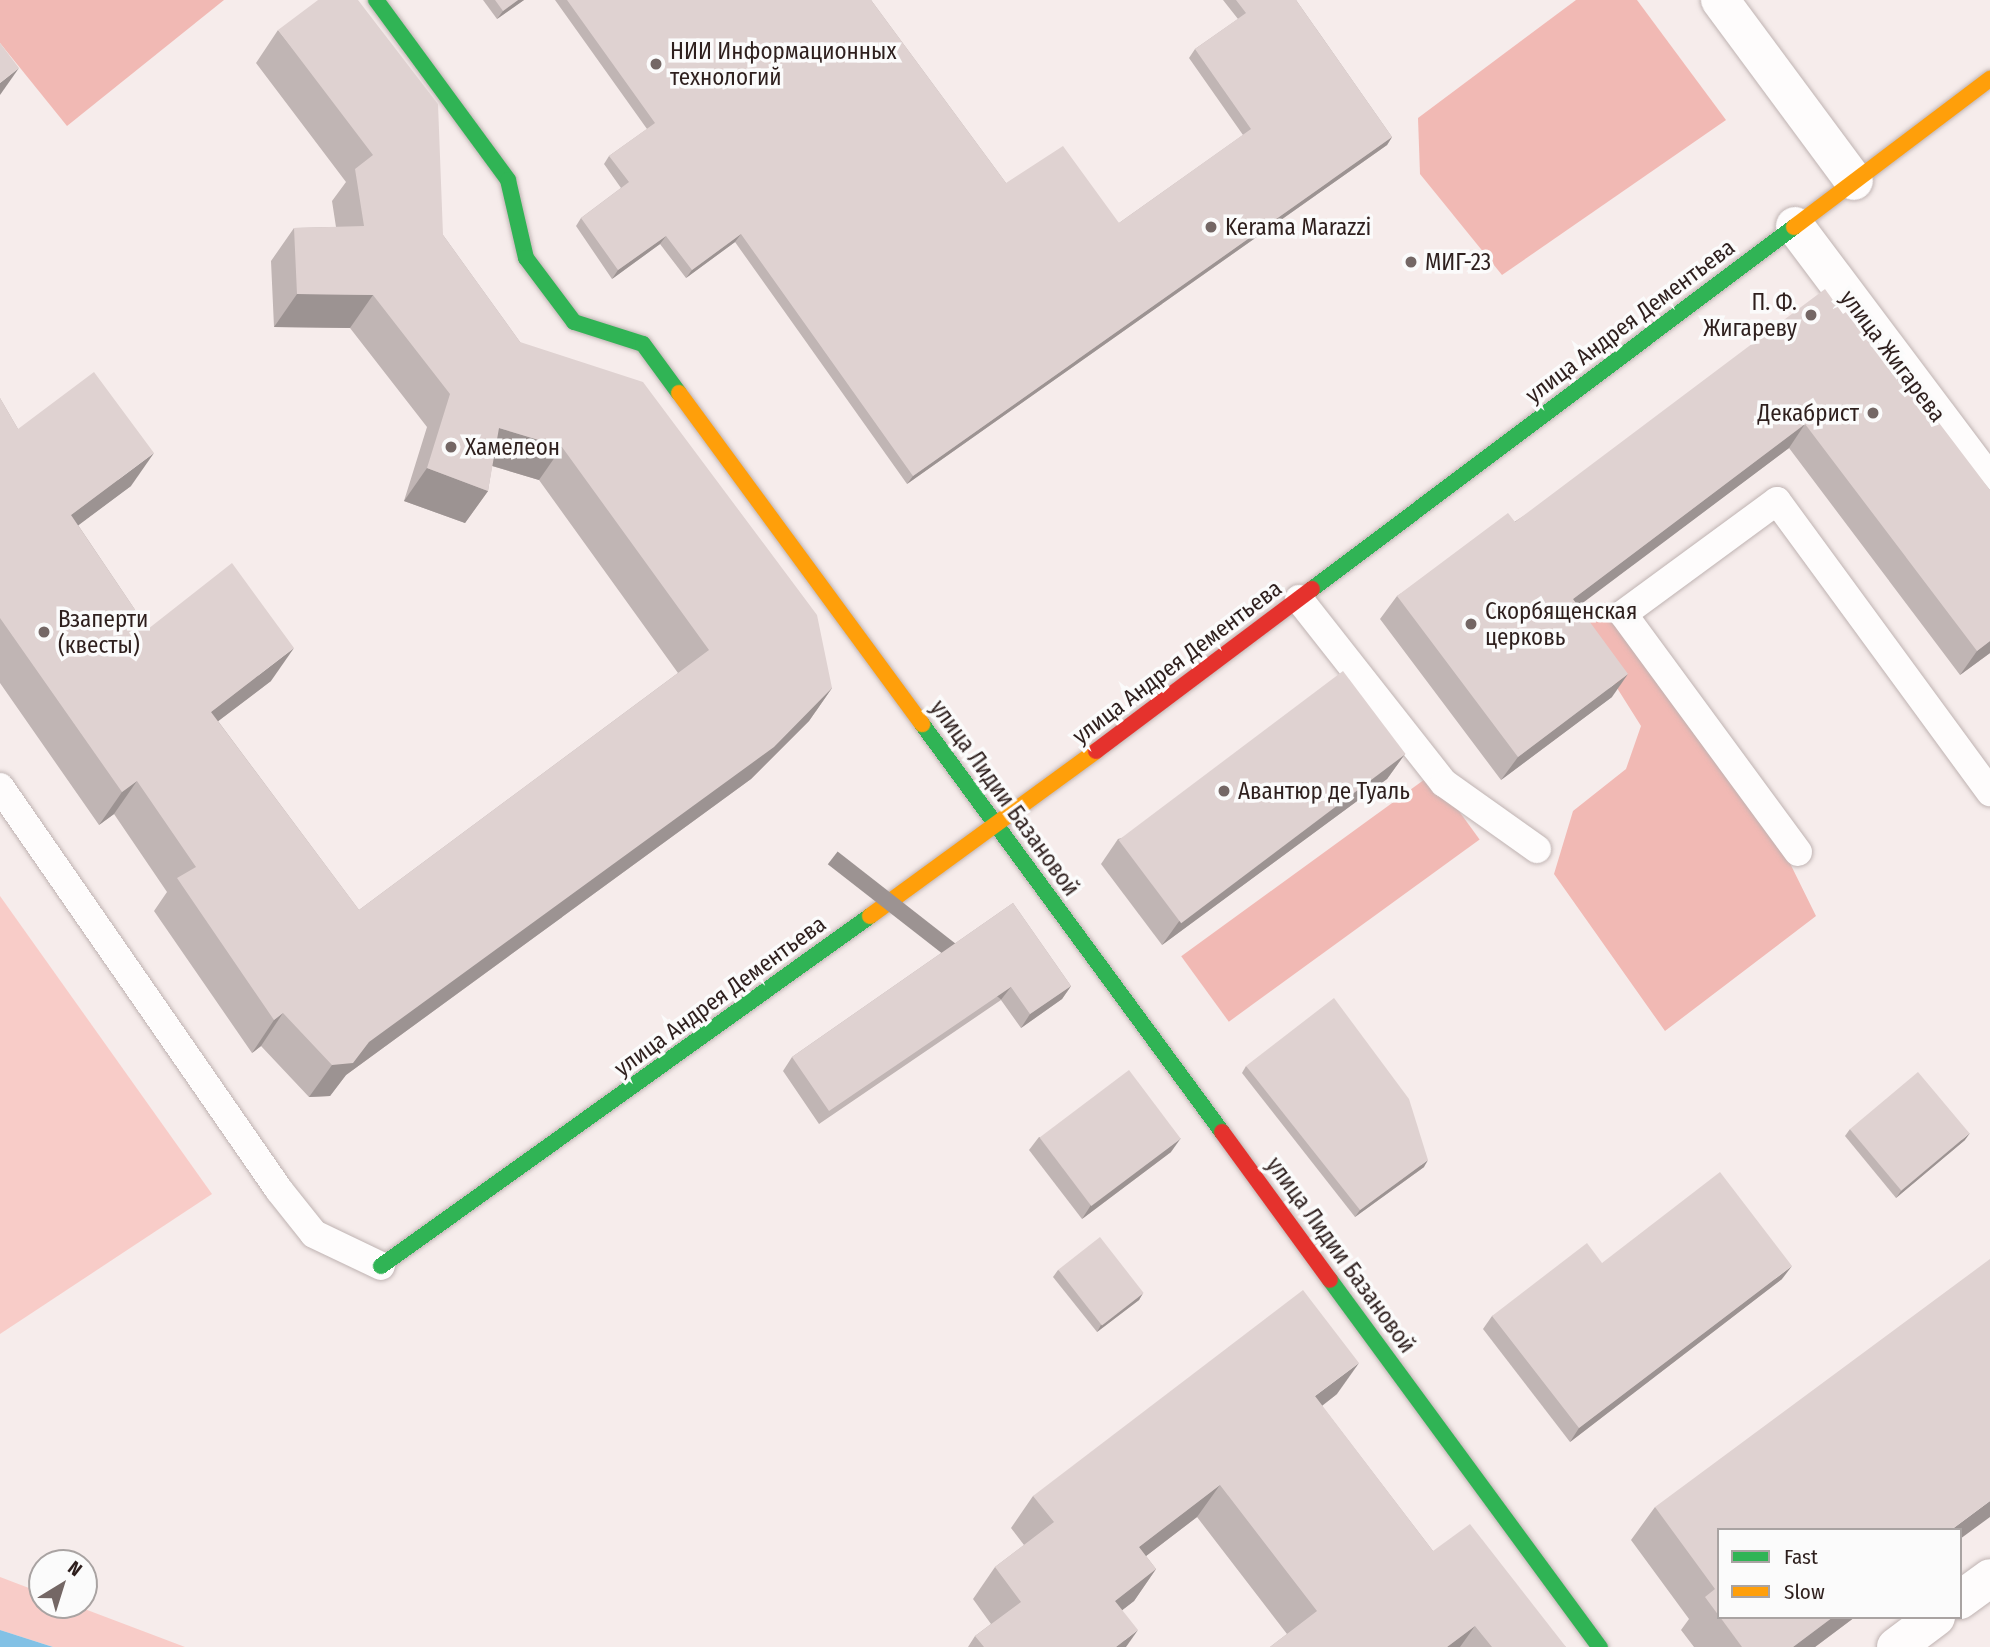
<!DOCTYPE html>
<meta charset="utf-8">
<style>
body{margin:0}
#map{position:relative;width:1990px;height:1647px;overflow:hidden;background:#f6eceb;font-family:"Fira Sans Condensed",sans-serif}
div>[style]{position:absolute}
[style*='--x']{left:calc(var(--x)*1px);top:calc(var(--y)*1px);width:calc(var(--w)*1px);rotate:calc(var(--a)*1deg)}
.green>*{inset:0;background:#f8ccc8}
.forest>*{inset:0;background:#f1b9b4;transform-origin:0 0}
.water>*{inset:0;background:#82c1e5}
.roads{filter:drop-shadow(0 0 2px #bfb3b2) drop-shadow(0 0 2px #bfb3b2)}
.lane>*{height:28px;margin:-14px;padding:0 14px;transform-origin:14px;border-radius:14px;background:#fefcfc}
.street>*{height:38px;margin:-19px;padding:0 19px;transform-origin:19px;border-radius:19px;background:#fefcfc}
.fast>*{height:16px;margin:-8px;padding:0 8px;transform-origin:8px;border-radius:8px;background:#30b455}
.slow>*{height:16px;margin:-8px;padding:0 8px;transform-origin:8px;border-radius:8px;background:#ff9f0a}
.jam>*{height:16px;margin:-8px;padding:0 8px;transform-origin:8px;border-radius:8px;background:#e5322d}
.wall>*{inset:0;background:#c0b5b4}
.shaded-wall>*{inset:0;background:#9c9392;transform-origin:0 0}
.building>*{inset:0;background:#dfd2d1;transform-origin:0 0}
.dots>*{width:19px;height:19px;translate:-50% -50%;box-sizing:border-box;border:4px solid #fbfbfb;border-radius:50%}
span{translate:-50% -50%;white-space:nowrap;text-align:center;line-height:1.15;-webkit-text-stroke:7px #fbfbfb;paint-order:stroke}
.poi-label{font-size:23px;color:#2e1f1d}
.left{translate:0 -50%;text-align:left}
.right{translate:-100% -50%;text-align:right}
.street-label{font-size:23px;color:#2e1f1d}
.legend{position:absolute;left:1717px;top:1528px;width:245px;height:91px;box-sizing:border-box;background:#fbfbfb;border:2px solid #a9a3a2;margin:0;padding:9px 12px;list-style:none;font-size:21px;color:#2e1f1d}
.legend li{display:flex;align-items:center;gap:14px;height:35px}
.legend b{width:35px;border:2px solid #a9a3a2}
.north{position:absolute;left:28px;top:1549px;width:70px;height:70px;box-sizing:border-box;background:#fbfbfb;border:2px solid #a9a3a2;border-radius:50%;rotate:38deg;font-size:19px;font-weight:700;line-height:28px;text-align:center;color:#2e1f1d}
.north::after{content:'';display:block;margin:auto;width:24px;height:32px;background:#746765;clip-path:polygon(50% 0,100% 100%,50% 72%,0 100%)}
</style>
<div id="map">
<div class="green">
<i style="clip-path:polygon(0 896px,212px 1194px,0 1334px)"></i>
<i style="clip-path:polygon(0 1577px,42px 1593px,42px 1605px,74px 1605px,185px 1647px,53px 1647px,0 1630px)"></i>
</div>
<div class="forest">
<i style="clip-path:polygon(0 0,224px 0,67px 126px,0 43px)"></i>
<i style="clip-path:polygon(1576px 0,1637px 0,1726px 120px,1502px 275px,1420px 174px,1418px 118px)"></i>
<i style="clip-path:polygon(1605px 602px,1779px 841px,1816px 916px,1665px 1031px,1554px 874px,1573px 811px,1626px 769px,1641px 726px,1578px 626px)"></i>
<i style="left:1432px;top:774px;width:81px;height:310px;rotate:54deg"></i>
</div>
<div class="water">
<i style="clip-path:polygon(0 1630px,53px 1647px,0 1647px)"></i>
</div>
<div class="roads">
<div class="lane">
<i style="--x:1299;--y:599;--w:234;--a:51.8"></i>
<i style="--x:1444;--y:783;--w:114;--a:35.4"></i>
<i style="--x:0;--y:787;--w:490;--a:55.3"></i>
<i style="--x:279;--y:1190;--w:56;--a:51.5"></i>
<i style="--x:314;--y:1234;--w:74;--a:25.5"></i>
<i style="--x:1798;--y:852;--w:295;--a:-126.3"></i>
<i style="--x:1623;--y:614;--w:191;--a:-36.3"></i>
<i style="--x:1777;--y:501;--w:361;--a:53.8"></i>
</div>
<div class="street">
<i style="--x:1720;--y:0;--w:225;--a:53.5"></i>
<i style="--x:1795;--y:226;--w:325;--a:53.1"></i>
<i style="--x:1960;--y:1600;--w:37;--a:-36"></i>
<i style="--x:1896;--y:1647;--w:50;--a:-36.9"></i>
</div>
<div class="fast">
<i style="--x:376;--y:0;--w:223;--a:53.7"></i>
<i style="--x:508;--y:180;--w:80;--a:77"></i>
<i style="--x:526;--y:258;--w:80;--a:53.1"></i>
<i style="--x:574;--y:322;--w:72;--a:17.7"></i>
<i style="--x:643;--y:344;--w:61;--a:53.7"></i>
<i style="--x:1312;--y:589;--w:603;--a:-36.91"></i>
<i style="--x:922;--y:724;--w:506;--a:53.67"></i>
<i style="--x:381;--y:1266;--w:601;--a:-35.59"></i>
<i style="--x:1330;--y:1280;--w:456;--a:53.7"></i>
</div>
<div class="slow">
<i style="--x:1794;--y:227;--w:246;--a:-37.1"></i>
<i style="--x:679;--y:393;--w:411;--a:53.7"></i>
<i style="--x:870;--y:916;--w:280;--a:-36.1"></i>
</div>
<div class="jam">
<i style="--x:1096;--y:751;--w:270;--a:-36.9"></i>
<i style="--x:1222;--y:1132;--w:183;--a:53.9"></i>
</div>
</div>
<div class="wall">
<i style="clip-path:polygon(483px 0,524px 0,497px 19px)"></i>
<i style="clip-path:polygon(555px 0,871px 0,1006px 183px,1119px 223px,1243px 135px,1189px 58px,1195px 49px,1238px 19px,1223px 0,1296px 0,1392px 137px,1387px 145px,907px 484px,735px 242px,686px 278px,660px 244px,612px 279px,576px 226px,581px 218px,621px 188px,604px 164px,609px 156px,647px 129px)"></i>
<i style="clip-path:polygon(278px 30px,443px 235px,520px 342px,832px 688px,809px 721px,751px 779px,346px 1075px,330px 1096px,309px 1097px,261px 1046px,252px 1053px,154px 911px,167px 892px,114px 814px,99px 825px,0 683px,0 398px,18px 429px,131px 486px,78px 525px,148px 629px,271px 681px,218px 721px,359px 910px,678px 673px,539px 480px,492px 466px,488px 491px,465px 523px,404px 501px,427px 427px,350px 328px,274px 327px,271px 261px,294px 228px,336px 227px,332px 201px,346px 182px,256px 63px)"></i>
<i style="clip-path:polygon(1843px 314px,1990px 490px,1990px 653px,1960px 675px,1789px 448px,1578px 606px,1612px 697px,1501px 780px,1380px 619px,1397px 596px)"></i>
<i style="clip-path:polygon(1405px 754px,1387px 779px,1162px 945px,1101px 864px,1118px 839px)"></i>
<i style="clip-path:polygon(1013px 903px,1071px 986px,1062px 999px,1021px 1028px,1001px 1000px,819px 1124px,783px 1071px,792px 1057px)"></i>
<i style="clip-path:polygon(1246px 1066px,1424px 1167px,1355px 1217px,1242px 1073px)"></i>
<i style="clip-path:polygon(1850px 1129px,1965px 1140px,1896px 1198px,1845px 1136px)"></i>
<i style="clip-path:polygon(1039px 1137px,1171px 1152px,1082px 1219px,1029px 1150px)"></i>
<i style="clip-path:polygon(1602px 1263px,1782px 1279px,1570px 1442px,1483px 1329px,1492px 1316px)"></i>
<i style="clip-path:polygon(1058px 1270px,1143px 1293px,1139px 1300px,1097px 1332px,1053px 1277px)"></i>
<i style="clip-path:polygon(1337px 1394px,1322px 1406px,1433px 1551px,1566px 1647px,1270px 1647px,1287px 1634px,1197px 1517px,1146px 1556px,1156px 1569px,1134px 1601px,1122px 1610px,1126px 1647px,968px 1647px,975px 1636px,991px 1624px,973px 1599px,995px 1567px,1024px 1545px,1011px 1528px,1033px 1496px)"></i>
<i style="clip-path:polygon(1655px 1507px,1719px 1530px,1719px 1617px,1855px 1617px,1815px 1647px,1694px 1647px,1681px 1630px,1689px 1619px,1631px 1540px)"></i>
</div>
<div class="shaded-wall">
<i style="clip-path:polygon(518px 0,524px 0,497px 19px,503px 11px)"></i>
<i style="clip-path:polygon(19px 68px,0 95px,0 83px)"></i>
<i style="clip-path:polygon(1392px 137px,1387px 145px,907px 484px,913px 476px)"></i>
<i style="clip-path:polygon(741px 234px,735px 242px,686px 278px,692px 270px)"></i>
<i style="clip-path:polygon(666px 236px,660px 244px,612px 279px,618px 270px)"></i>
<i style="clip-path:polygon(297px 294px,373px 295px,350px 328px,274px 327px)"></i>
<i style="clip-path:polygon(1805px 424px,1789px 448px,1556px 623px,1573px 599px)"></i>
<i style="clip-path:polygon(499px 428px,562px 447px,539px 480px,476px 461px)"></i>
<i style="clip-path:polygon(154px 453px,131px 486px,48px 548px,71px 515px)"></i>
<i style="clip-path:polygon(427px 468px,488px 491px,465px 523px,404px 501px)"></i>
<i style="clip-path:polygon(1990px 641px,1990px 653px,1960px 675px,1977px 651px)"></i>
<i style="clip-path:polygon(294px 648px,271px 681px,188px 744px,211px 712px)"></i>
<i style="clip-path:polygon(1628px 674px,1612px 697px,1501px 780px,1518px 757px)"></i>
<i style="clip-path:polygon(832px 688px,809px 721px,751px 779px,346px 1075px,330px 1096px,309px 1097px,332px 1065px)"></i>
<i style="clip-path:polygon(1405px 754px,1387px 779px,1162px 945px,1180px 920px)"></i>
<i style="clip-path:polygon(137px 781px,114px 814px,99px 825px,122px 792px)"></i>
<i style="clip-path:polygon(1071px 986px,1062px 999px,1021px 1028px,1030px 1014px)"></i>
<i style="left:1011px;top:987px;width:16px;height:220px;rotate:128deg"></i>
<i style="clip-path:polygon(283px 1013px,261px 1046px,252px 1053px,274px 1020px)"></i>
<i style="clip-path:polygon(1970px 1133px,1965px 1140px,1896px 1198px,1901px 1191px)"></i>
<i style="clip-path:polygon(1181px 1138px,1171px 1152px,1082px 1219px,1091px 1205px)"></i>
<i style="clip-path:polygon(1428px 1160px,1424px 1167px,1355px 1217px,1360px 1210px)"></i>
<i style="clip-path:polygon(1792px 1266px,1782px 1279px,1570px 1442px,1579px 1428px)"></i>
<i style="clip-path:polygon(1143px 1293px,1139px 1300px,1097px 1332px,1101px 1325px)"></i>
<i style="clip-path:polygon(1359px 1363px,1337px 1394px,1293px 1428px,1315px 1396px)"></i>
<i style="clip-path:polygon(1220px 1485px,1197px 1517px,1116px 1579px,1139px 1547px)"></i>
<i style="clip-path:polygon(1990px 1501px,1990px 1517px,1960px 1539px,1960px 1530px,1951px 1530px)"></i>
<i style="clip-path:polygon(1156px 1569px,1134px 1601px,1093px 1633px,1115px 1601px)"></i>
<i style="clip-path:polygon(1833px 1617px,1855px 1617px,1815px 1647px,1793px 1647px)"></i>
<i style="clip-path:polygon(1475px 1626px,1460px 1647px,1447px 1647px)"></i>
<i style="clip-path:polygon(1138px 1630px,1126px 1647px,1116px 1647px)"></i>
</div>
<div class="building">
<i style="clip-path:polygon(318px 0,358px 0,438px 104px,443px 235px,520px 342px,643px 382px,817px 615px,832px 688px,774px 747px,369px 1042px,353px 1063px,332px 1065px,283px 1013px,274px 1020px,177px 878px,196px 867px,137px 781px,122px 792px,0 618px,0 398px,18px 429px,94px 372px,154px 453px,71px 515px,148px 629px,232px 563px,294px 648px,211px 712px,359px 910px,709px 650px,562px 447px,499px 428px,488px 491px,427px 468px,450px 394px,373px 295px,297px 294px,294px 228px,364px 226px,355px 169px,373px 155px,278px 30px)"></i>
<i style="clip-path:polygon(495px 0,518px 0,503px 11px)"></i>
<i style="clip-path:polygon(567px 0,871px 0,1006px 183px,1063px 146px,1119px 223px,1251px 129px,1195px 49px,1246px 13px,1236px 0,1296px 0,1392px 137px,913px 476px,741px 234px,692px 270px,666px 236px,618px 270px,581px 218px,629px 182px,609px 156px,655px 123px)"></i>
<i style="clip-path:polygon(0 43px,19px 68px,0 83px)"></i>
<i style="clip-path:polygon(1825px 289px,1843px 314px,1852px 308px,1990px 490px,1990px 641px,1977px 651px,1805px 424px,1573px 599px,1628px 674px,1518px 757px,1397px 596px,1508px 513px,1515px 522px)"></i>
<i style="left:1343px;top:671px;width:104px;height:281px;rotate:53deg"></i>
<i style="clip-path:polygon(1013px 903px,1071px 986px,1030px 1014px,1011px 987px,829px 1111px,792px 1057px)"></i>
<i style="clip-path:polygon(1334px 998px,1409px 1099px,1428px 1160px,1360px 1210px,1246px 1066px)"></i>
<i style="left:1129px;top:1070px;width:86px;height:112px;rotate:53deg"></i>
<i style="left:1918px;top:1072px;width:80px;height:89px;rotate:50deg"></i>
<i style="clip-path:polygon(1720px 1172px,1792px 1266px,1579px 1428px,1492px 1316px,1587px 1243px,1602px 1263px)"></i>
<i style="left:1100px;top:1237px;width:71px;height:53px;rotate:52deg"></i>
<i style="clip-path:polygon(1990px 1259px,1990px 1501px,1951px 1530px,1719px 1530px,1719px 1616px,1705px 1597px,1715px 1589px,1655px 1507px)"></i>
<i style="clip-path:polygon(1303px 1290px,1359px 1363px,1315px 1396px,1433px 1551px,1470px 1524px,1566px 1647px,1492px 1647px,1475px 1626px,1447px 1647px,1270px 1647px,1317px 1611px,1220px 1485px,1139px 1547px,1156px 1569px,1115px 1601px,1138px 1630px,1116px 1647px,984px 1647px,975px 1636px,1021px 1602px,995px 1567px,1054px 1522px,1033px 1496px)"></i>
<i style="clip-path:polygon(1720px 1617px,1833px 1617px,1793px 1647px,1742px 1647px)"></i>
</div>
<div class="dots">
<i style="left:656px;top:64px;background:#746765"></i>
<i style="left:1211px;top:227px;background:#746765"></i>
<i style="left:1411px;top:262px;background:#746765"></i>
<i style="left:1811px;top:315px;background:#746765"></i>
<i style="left:1873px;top:413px;background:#746765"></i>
<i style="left:451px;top:447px;background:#746765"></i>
<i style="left:1471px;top:624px;background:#746765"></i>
<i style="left:44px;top:632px;background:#746765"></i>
<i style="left:1224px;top:791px;background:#746765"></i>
</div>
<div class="poi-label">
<span class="left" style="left:670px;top:64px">НИИ Информационных<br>технологий</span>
<span class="left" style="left:1225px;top:227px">Kerama Marazzi</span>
<span class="left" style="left:1425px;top:262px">МИГ-23</span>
<span class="right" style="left:1797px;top:315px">П. Ф.<br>Жигареву</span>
<span class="right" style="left:1859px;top:413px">Декабрист</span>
<span class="left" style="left:465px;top:447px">Хамелеон</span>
<span class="left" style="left:1485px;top:624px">Скорбященская<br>церковь</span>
<span class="left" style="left:58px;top:632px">Взаперти<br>(квесты)</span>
<span class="left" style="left:1238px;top:791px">Авантюр де Туаль</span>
</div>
<div class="street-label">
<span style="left:1630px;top:321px;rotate:-37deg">улица Андрея Дементьева</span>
<span style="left:1893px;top:356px;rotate:53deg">улица Жигарева</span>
<span style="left:1177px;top:662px;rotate:-37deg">улица Андрея Дементьева</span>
<span style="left:1005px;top:798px;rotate:54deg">улица Лидии Базановой</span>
<span style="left:720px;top:996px;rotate:-36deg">улица Андрея Дементьева</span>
<span style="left:1341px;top:1255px;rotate:54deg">улица Лидии Базановой</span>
</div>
<ul class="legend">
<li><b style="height:9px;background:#30b455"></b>Fast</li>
<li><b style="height:9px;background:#ff9f0a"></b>Slow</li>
</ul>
<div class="north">N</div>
</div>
